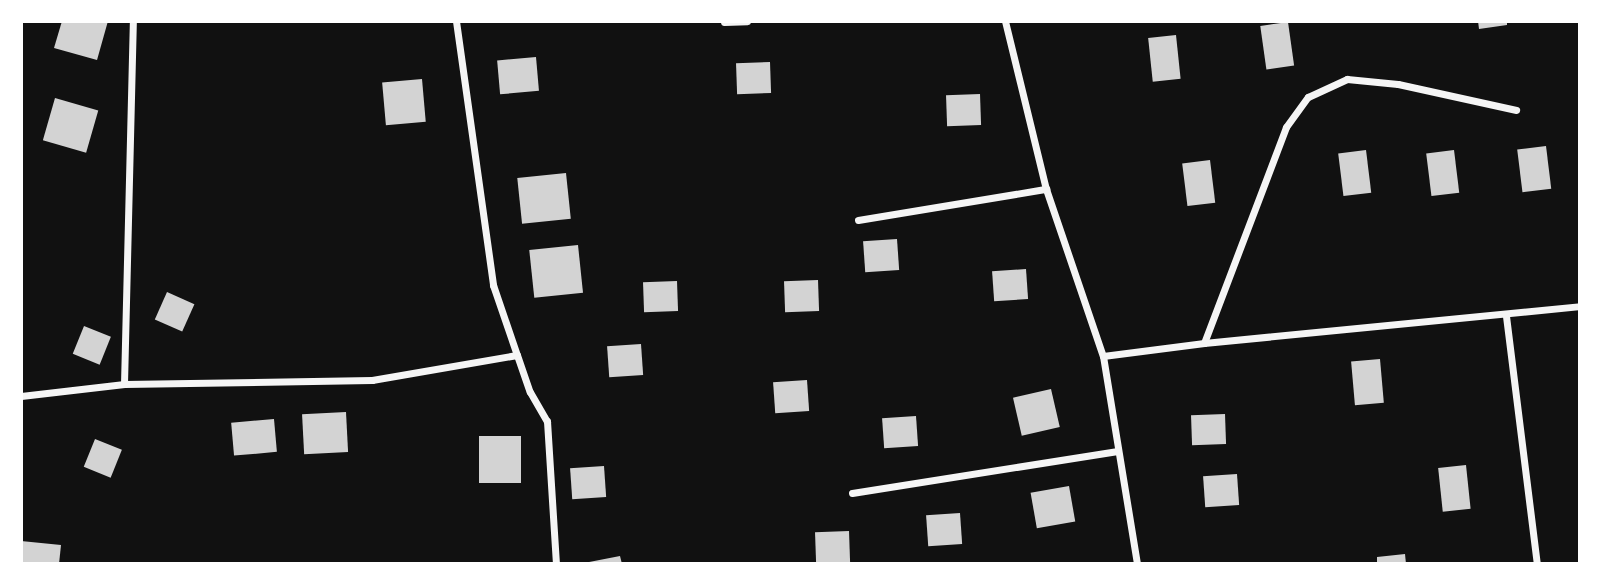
<!DOCTYPE html>
<style>
body{margin:0}
#map{position:relative;width:1601px;height:585px;overflow:hidden;background:#111;font-family:"Playfair Display",serif}
div>[style]{position:absolute}
[style*='--x']{left:calc(var(--x)*1px);top:calc(var(--y)*1px);width:calc(var(--w)*1px);rotate:calc(var(--a)*1deg)}
.building>*{inset:0;background:#d3d3d3;transform-origin:0 0}
.minor>*{height:7px;margin:-3.5px;padding:0 3.5px;transform-origin:3.5px;border-radius:3.5px;background:#f5f5f5}
span{translate:-50% -50%;white-space:nowrap;text-align:center;line-height:1.15;-webkit-text-stroke:5px #fff;paint-order:stroke}
.frame{position:absolute;inset:0;border:23px solid #fff;pointer-events:none}
</style>
<div id="map">
<div class="building">
<i style="clip-path:polygon(62px 21px,108px 21px,97px 60px,54px 48px)"></i>
<i style="clip-path:polygon(1478px 21px,1507px 21px,1507px 25px,1479px 29px)"></i>
<i style="left:1288px;top:22px;width:44px;height:28px;rotate:82deg"></i>
<i style="left:1176px;top:35px;width:44px;height:28px;rotate:84deg"></i>
<i style="left:536px;top:57px;width:34px;height:39px;rotate:85deg"></i>
<i style="left:770px;top:62px;width:31px;height:34px;rotate:88deg"></i>
<i style="left:422px;top:79px;width:43px;height:40px;rotate:85deg"></i>
<i style="left:980px;top:94px;width:31px;height:34px;rotate:88deg"></i>
<i style="left:55px;top:98px;width:45px;height:44px;rotate:16deg"></i>
<i style="left:1546px;top:146px;width:43px;height:29px;rotate:83deg"></i>
<i style="left:1366px;top:150px;width:43px;height:28px;rotate:83deg"></i>
<i style="left:1454px;top:150px;width:43px;height:28px;rotate:83deg"></i>
<i style="left:1210px;top:160px;width:43px;height:28px;rotate:83deg"></i>
<i style="left:566px;top:173px;width:46px;height:49px;rotate:84deg"></i>
<i style="left:897px;top:239px;width:31px;height:34px;rotate:86deg"></i>
<i style="left:578px;top:245px;width:48px;height:49px;rotate:84deg"></i>
<i style="left:1026px;top:269px;width:30px;height:34px;rotate:86deg"></i>
<i style="left:818px;top:280px;width:31px;height:34px;rotate:88deg"></i>
<i style="left:677px;top:281px;width:30px;height:34px;rotate:88deg"></i>
<i style="left:167px;top:292px;width:30px;height:30px;rotate:24deg"></i>
<i style="left:84px;top:326px;width:29px;height:30px;rotate:22deg"></i>
<i style="left:641px;top:344px;width:31px;height:34px;rotate:86deg"></i>
<i style="left:1380px;top:359px;width:44px;height:29px;rotate:85deg"></i>
<i style="left:807px;top:380px;width:31px;height:34px;rotate:86deg"></i>
<i style="left:1051px;top:389px;width:39px;height:39px;rotate:77deg"></i>
<i style="left:346px;top:412px;width:40px;height:44px;rotate:87deg"></i>
<i style="left:1225px;top:414px;width:30px;height:34px;rotate:88deg"></i>
<i style="left:916px;top:416px;width:30px;height:34px;rotate:86deg"></i>
<i style="left:274px;top:419px;width:33px;height:43px;rotate:85deg"></i>
<i style="left:479px;top:436px;width:42px;height:47px"></i>
<i style="left:95px;top:439px;width:29px;height:30px;rotate:22deg"></i>
<i style="left:1466px;top:465px;width:44px;height:28px;rotate:84deg"></i>
<i style="left:604px;top:466px;width:31px;height:34px;rotate:86deg"></i>
<i style="left:1237px;top:474px;width:31px;height:34px;rotate:86deg"></i>
<i style="left:1069px;top:486px;width:36px;height:39px;rotate:80deg"></i>
<i style="left:960px;top:513px;width:31px;height:34px;rotate:86deg"></i>
<i style="left:849px;top:531px;width:31px;height:34px;rotate:88deg"></i>
<i style="clip-path:polygon(21px 541px,61px 545px,59px 564px,21px 564px)"></i>
<i style="clip-path:polygon(1405px 554px,1406px 564px,1377px 564px,1377px 557px)"></i>
<i style="clip-path:polygon(620px 556px,622px 564px,584px 564px,584px 563px)"></i>
</div>
<div class="minor">
<i style="--x:456;--y:21;--w:267;--a:82"></i>
<i style="--x:493;--y:285;--w:74;--a:71.1"></i>
<i style="--x:1005;--y:21;--w:173;--a:76.3"></i>
<i style="--x:1046;--y:189;--w:176;--a:71.2"></i>
<i style="--x:1103;--y:356;--w:211;--a:80.7"></i>
<i style="--x:724;--y:22;--w:23;--a:-2"></i>
<i style="--x:858;--y:220;--w:191;--a:-9.4"></i>
<i style="--x:1506;--y:316;--w:250;--a:82.9"></i>
<i style="--x:1204;--y:343;--w:378;--a:-5.6"></i>
<i style="--x:1103;--y:356;--w:102;--a:-7.3"></i>
<i style="--x:1204;--y:343;--w:231;--a:-69.2"></i>
<i style="--x:1286;--y:127;--w:37;--a:-54"></i>
<i style="--x:1308;--y:97;--w:43;--a:-24.8"></i>
<i style="--x:1347;--y:79;--w:51;--a:5.6"></i>
<i style="--x:1398;--y:84;--w:121;--a:12.4"></i>
<i style="--x:124;--y:384;--w:363;--a:-88.6"></i>
<i style="--x:21;--y:396;--w:104;--a:-6.6"></i>
<i style="--x:124;--y:384;--w:248;--a:-0.9"></i>
<i style="--x:372;--y:380;--w:147;--a:-9.8"></i>
<i style="--x:517;--y:355;--w:39;--a:71"></i>
<i style="--x:530;--y:392;--w:34;--a:60"></i>
<i style="--x:547;--y:421;--w:143;--a:86.4"></i>
<i style="--x:852;--y:493;--w:269;--a:-9"></i>
</div>
<div class="frame"></div>
</div>
